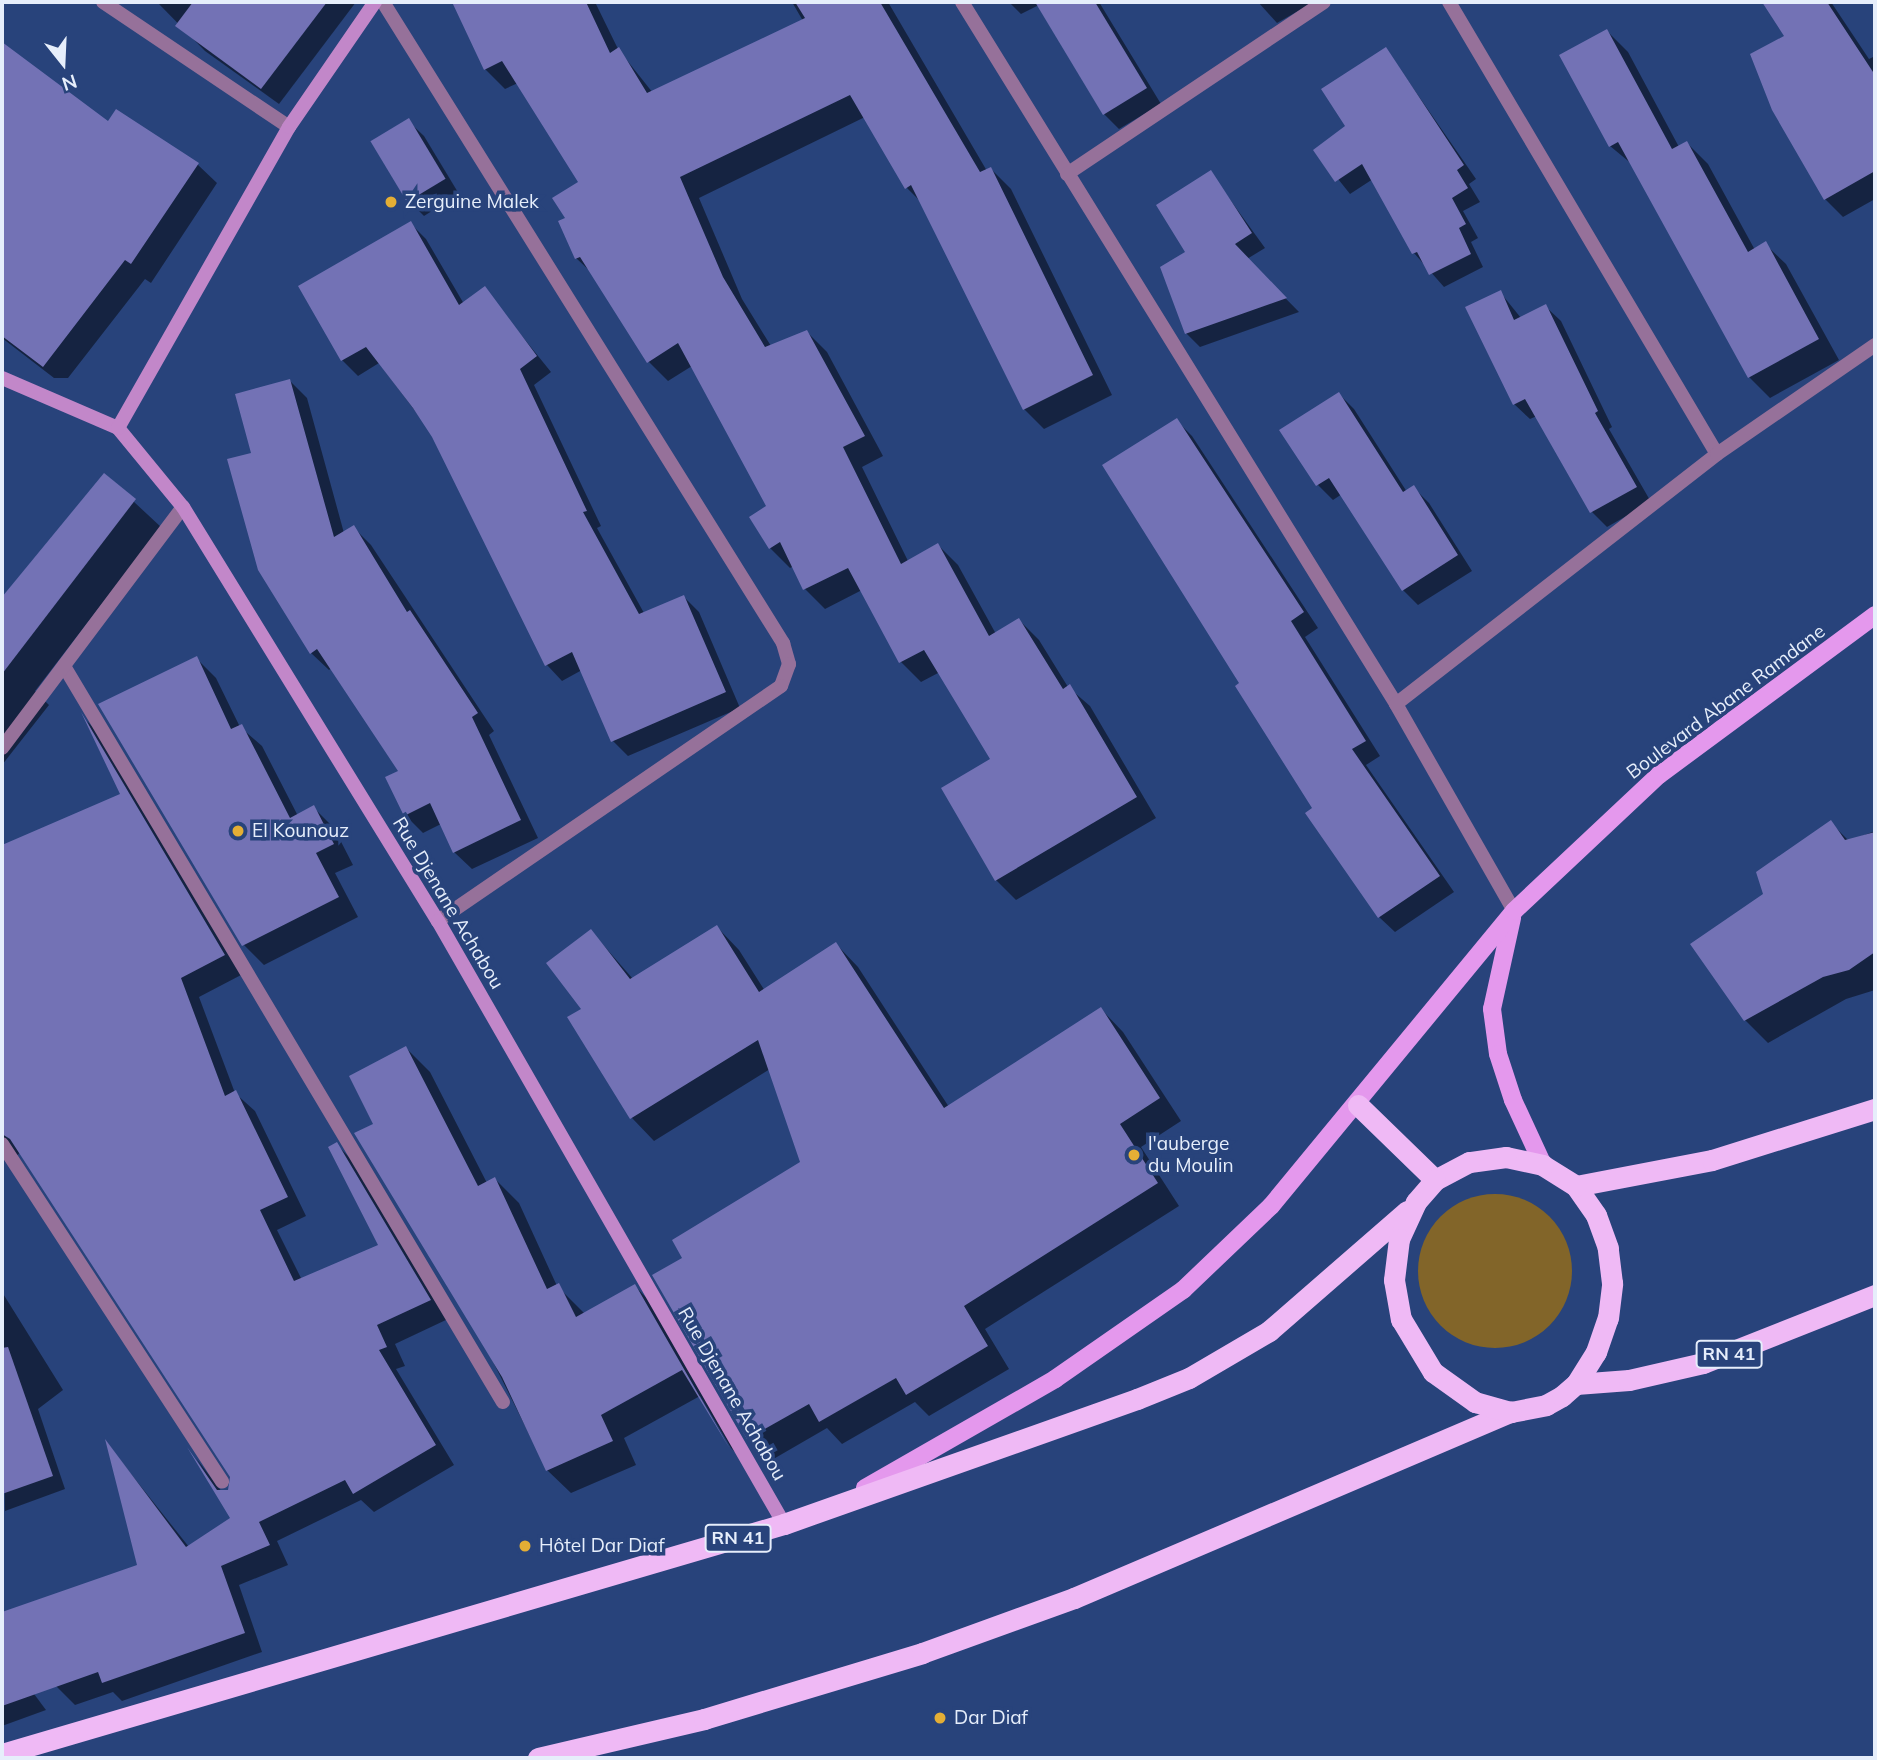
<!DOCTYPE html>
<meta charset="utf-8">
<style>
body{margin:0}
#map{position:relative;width:1877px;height:1760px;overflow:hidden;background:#28437b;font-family:Mulish,sans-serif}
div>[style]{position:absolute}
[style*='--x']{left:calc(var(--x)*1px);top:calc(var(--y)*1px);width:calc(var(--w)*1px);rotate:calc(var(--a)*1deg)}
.green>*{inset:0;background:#826529}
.round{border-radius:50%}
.shadow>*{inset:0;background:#0007}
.building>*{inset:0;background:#7372b5;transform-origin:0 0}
.street>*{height:14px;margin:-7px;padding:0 7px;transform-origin:7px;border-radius:7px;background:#96719a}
.secondary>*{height:14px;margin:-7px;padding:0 7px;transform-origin:7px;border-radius:7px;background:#c287c9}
.primary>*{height:18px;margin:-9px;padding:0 9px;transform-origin:9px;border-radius:9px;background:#e498ed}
.highway>*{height:21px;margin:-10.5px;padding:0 10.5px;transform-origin:10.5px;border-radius:10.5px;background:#efb9f5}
.dots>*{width:19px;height:19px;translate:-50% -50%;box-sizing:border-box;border:4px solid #28437b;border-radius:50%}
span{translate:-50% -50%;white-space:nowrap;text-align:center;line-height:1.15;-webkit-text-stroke:7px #28437b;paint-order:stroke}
.shield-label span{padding:2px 5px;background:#28437b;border:2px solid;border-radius:5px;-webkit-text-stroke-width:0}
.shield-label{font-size:18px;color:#e6eefb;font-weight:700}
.poi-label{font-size:19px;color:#e6eefb}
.left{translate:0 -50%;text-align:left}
.street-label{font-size:19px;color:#e6eefb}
.frame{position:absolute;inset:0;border:4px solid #e6eefb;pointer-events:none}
.north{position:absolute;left:28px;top:28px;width:70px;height:70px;-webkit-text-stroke:5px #28437b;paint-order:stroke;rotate:162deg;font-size:19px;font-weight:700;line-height:28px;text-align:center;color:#e6eefb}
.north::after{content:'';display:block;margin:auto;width:24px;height:32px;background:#e6eefb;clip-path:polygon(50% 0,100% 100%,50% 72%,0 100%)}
</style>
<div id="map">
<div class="green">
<i class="round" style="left:1418px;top:1194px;width:154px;height:154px"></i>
</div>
<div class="shadow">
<i style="clip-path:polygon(157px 2px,356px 2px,279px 104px,205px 51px)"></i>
<i style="clip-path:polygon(454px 2px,595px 2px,618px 49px,653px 93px,803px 21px,792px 2px,888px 2px,987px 171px,991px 169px,1011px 189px,1112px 395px,1044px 429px,1024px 409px,922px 203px,907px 188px,865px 117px,699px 198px,742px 299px,771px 346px,807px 332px,827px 352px,883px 456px,862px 467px,908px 561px,938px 545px,958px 565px,996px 634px,1019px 620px,1039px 640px,1068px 687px,1090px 706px,1156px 818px,1016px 900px,996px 880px,993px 760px,940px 672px,921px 682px,901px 662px,862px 590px,825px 609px,805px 589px,794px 566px,790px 568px,770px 548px,768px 507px,692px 366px,668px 381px,648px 361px,593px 274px,576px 258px,567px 219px,580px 183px,518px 83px,505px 89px,485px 69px)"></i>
<i style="clip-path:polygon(1009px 2px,1099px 2px,1161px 104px,1119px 129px,1104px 114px,1039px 5px,1021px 14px)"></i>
<i style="clip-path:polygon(1258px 2px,1314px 2px,1277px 23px)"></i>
<i style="clip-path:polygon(1764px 2px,1831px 2px,1869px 59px,1875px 56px,1875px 199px,1843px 217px,1825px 199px,1786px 36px)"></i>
<i style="clip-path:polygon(1607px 31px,1628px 52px,1679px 147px,1687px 143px,1708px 164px,1755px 250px,1765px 244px,1786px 264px,1839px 360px,1770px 398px,1749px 377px,1633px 165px,1610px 146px)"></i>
<i style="clip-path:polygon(2px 44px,108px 123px,197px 164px,217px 183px,151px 283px,145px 279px,68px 378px,54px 378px,2px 338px,2px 271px,11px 259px,2px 252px,2px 211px,10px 201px,2px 195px)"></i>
<i style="clip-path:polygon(1386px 49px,1476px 179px,1469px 184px,1480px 202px,1463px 211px,1478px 238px,1471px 242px,1483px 267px,1444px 287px,1414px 253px,1373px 179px,1350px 194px,1315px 150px,1348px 126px)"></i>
<i style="clip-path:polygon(408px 121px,424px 136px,459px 194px,424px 216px,408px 200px,373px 141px)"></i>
<i style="clip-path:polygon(1210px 172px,1265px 248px,1247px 259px,1299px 312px,1200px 347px,1186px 333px,1187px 252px)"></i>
<i style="clip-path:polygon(411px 224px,426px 239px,464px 304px,484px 289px,551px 372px,534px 385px,601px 526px,597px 528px,644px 613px,684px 597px,699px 612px,740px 708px,628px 756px,613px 741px,582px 670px,562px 681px,547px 665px,434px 436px,379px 363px,358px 376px,342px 360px,300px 286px)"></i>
<i style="clip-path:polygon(1500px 292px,1521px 318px,1545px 306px,1561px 321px,1612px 427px,1609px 429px,1651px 502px,1607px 527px,1591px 511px,1537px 416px,1530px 419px,1514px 404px)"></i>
<i style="clip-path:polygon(290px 381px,307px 398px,344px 533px,353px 527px,371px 545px,494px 731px,489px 735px,538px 838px,472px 869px,454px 852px,441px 824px,423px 833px,405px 815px,401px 772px,332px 668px,329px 670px,311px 653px,253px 454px)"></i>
<i style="clip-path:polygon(1339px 394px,1354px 409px,1407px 492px,1414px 488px,1429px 503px,1472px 571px,1418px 605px,1403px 590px,1342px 494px,1333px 500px,1318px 485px)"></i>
<i style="clip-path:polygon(1177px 421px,1192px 436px,1318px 628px,1305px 637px,1380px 756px,1366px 765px,1454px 892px,1395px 932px,1379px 917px,1241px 684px)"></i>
<i style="clip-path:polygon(105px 475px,161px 527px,35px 691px,49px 705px,2px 765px,2px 600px)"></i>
<i style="clip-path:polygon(196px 658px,216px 678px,240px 727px,262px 746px,298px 816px,314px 808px,334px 828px,353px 865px,335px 873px,358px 917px,264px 965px,244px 945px,100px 705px)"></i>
<i style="clip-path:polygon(87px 721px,99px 734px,243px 974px,199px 997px,235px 1093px,255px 1111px,306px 1216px,277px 1230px,302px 1280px,380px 1246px,336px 1144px,355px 1163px,448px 1319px,395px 1344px,405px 1366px,396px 1369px,454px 1465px,374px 1512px,361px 1500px,277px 1541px,288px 1565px,239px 1585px,262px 1652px,122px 1701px,113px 1692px,75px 1705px,56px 1686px,139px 1566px,108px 1445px,189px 1547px,232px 1518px,196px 1458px,222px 1492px,229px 1491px,232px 1476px,21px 1152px,14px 1158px,2px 1146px,2px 1122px,17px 1113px,2px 1087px,2px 847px,122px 795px)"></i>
<i style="clip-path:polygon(1831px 823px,1849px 841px,1875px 831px,1875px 990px,1846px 999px,1768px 1043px,1745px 1020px,1765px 895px)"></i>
<i style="clip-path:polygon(717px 927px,739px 950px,765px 991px,836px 944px,858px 967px,949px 1107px,1101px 1009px,1123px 1032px,1181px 1121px,1141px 1147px,1179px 1206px,985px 1329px,1009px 1369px,929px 1416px,915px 1402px,842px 1444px,827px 1428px,770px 1461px,748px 1438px,685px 1258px,803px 1163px,770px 1069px,654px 1141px,632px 1118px,569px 1018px,584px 1009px,591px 931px,633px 979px)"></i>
<i style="clip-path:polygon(406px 1048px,430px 1072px,487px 1183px,495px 1179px,519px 1203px,557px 1286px,585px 1314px,635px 1286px,658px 1310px,746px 1463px,731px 1448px,700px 1396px,624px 1438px,636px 1465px,571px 1493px,547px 1470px,375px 1125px)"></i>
<i style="clip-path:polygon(2px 1292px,63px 1390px,38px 1409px,65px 1489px,5px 1511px)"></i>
<i style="clip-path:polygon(2px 1651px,46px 1710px,2px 1726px)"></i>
</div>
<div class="building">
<i style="clip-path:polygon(193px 2px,327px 2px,261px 89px,175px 26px)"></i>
<i style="clip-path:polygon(452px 2px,586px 2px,610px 53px,619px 47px,647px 93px,805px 18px,795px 2px,880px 2px,980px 172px,991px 167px,1093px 375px,1023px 410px,911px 185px,905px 189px,850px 95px,680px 177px,723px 277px,765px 347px,807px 330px,865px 436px,843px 447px,901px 564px,938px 543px,989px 636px,1019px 618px,1063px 689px,1070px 684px,1137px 797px,995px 881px,941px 788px,990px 759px,924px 650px,899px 663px,848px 568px,803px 590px,780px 542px,769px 549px,749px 517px,766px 506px,678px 343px,647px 363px,580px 257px,575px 259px,558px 221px,565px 218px,552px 198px,578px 182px,502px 61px,484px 70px)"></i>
<i style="clip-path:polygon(1035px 2px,1095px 2px,1147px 88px,1103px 115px)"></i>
<i style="clip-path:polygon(1762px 2px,1827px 2px,1875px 75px,1875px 171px,1824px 200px,1772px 110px,1750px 54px,1784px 36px)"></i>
<i style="clip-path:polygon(1607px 29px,1672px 149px,1687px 141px,1748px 252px,1766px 241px,1819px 339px,1748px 378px,1618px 142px,1609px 147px,1559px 55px)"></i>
<i style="clip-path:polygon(2px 42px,108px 121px,116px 109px,199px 163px,131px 264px,125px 260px,43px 367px,2px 336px)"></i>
<i style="clip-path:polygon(1386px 47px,1464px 165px,1457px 170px,1468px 188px,1452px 198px,1466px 224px,1459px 228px,1471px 254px,1429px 275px,1417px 252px,1412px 254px,1362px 164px,1335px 182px,1313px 150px,1345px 126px,1321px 89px)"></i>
<i style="left:409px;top:118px;width:71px;height:45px;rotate:59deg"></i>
<i style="clip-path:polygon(1211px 170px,1252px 233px,1235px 244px,1287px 298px,1185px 334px,1160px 267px,1185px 252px,1156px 205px)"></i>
<i style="clip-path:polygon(411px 221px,459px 305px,485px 286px,537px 356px,520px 369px,587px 511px,583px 512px,639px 614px,684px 595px,726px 692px,611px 742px,572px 652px,545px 666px,432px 437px,413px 408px,366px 347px,341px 361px,298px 286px)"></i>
<i style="clip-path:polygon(1501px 290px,1514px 320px,1546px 304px,1598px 411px,1595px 413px,1637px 487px,1590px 513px,1525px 399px,1513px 405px,1465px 307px)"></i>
<i style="clip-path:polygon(290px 379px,334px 537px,354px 525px,407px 612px,410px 610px,478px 713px,472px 717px,521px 820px,453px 853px,430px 803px,404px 816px,385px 777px,398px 771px,317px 649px,310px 654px,258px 570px,227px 459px,251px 453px,235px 394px)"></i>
<i style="clip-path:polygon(1339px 392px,1403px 492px,1414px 485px,1458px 555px,1402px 591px,1329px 478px,1316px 486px,1279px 430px)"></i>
<i style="clip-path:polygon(1177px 418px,1304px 612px,1291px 621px,1366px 741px,1352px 749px,1440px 876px,1378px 918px,1305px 813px,1312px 808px,1235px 686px,1239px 683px,1102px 465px)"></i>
<i style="clip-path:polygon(104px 473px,136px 499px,2px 674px,2px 597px)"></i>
<i style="clip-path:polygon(197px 656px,231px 729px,242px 724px,290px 818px,314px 805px,334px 844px,316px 853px,339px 897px,242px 946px,98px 704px)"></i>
<i style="clip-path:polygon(81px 712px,225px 955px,181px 978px,225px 1096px,236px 1090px,288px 1197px,260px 1210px,294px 1281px,378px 1245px,328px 1147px,337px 1142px,431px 1300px,377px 1325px,387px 1347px,379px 1350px,436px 1445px,353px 1494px,345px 1480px,259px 1522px,270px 1545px,221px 1566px,245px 1633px,102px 1683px,98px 1672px,2px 1706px,2px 1612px,137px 1565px,105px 1439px,186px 1547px,230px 1518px,187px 1447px,217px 1490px,228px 1490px,230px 1477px,10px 1139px,2px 1134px,2px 845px,120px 794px)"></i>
<i style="clip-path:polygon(1831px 820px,1845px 840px,1875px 832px,1875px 952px,1849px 970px,1823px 977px,1744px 1021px,1690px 944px,1763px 894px,1756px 872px)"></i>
<i style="clip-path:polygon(717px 925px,759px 992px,836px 942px,944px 1108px,1101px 1007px,1160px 1098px,1120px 1124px,1158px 1183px,964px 1306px,988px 1346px,906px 1395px,896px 1378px,819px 1422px,809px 1404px,747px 1439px,652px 1275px,682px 1258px,672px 1240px,800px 1162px,758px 1040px,630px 1119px,567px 1017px,581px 1009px,546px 963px,591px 929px,630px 979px)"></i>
<i style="clip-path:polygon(406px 1046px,478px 1186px,495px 1177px,547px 1289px,559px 1283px,576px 1317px,635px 1284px,730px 1449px,682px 1370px,601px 1415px,613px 1441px,546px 1471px,502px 1377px,354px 1133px,373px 1124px,349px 1076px)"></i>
<i style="clip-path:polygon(8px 1347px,53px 1476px,2px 1494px,2px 1348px)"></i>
</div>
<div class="street">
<i style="--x:103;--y:2;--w:224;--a:33.9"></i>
<i style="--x:383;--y:2;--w:756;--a:58.03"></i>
<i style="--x:783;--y:643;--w:22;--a:74"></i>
<i style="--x:789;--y:664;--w:23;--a:110"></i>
<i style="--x:781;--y:686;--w:416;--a:145.6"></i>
<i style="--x:962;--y:2;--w:825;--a:58.27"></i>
<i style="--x:1396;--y:704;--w:238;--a:60.3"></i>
<i style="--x:1449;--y:2;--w:525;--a:59.34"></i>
<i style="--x:1067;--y:174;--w:309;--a:-33.8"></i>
<i style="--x:64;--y:666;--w:857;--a:59.19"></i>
<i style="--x:1396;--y:704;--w:407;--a:-37.9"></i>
<i style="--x:1717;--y:454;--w:192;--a:-34.6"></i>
<i style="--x:2;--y:748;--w:301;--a:-53.1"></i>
<i style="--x:2;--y:1144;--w:403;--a:56.9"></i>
</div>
<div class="secondary">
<i style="--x:2;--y:378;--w:126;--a:23.3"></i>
<i style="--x:118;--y:428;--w:102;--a:50.6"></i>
<i style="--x:183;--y:507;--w:486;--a:58.4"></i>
<i style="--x:438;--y:921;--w:695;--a:60.15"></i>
<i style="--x:118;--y:428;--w:346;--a:-60.4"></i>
<i style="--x:289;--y:127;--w:152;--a:-55.5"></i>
</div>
<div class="primary">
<i style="--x:1512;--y:918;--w:93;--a:102.4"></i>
<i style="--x:1492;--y:1009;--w:45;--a:82.4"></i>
<i style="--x:1498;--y:1054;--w:48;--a:71.9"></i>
<i style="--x:1513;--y:1100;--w:72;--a:65.2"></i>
<i style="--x:865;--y:1488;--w:219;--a:-29.8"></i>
<i style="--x:1055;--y:1379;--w:156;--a:-34.8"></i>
<i style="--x:1183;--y:1290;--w:122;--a:-43.7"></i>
<i style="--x:1271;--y:1206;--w:382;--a:-50.5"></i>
<i style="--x:1514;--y:911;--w:199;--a:-43.2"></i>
<i style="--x:1659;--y:775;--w:269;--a:-36.5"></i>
</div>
<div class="highway">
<i style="--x:1358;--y:1105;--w:107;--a:44.2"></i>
<i style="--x:1576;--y:1186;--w:138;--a:-10.8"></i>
<i style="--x:1712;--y:1160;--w:171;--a:-17.4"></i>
<i style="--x:1576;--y:1384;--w:53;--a:-4.3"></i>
<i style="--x:1629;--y:1380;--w:76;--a:-12.9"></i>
<i style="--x:1703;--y:1363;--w:185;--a:-21.6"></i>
<i style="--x:2;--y:1754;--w:815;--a:-16.39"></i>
<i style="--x:784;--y:1524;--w:374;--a:-19.5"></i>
<i style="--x:1137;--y:1399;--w:56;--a:-22"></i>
<i style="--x:1189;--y:1378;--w:93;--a:-30.4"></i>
<i style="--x:1269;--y:1331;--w:183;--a:-41"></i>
<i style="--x:538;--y:1758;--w:171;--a:-13.2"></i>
<i style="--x:704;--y:1719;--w:228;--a:-16.8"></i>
<i style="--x:922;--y:1653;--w:162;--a:-19.9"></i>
<i style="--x:1074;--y:1598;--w:475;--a:-23.1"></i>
<i style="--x:1511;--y:1412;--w:36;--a:-11"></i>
<i style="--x:1546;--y:1405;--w:18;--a:-29"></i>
<i style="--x:1562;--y:1396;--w:18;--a:-41"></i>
<i style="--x:1576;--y:1384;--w:38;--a:-58"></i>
<i style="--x:1596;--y:1352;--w:36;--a:-71"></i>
<i style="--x:1608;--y:1318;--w:35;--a:-83"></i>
<i style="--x:1612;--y:1283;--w:35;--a:-97"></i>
<i style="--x:1608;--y:1248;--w:35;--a:-110"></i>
<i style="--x:1596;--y:1215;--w:35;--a:-125"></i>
<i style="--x:1576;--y:1186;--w:39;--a:-148"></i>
<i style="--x:1543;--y:1165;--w:38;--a:-168"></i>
<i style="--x:1506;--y:1157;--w:37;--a:172"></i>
<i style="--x:1469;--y:1162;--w:38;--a:152"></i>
<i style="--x:1435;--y:1180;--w:29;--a:131"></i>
<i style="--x:1416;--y:1202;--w:41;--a:114.7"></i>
<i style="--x:1399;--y:1239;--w:41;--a:97"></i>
<i style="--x:1394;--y:1280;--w:40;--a:80"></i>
<i style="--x:1401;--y:1319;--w:62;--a:58.9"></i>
<i style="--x:1433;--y:1372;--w:52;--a:35.5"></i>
<i style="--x:1475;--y:1402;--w:37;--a:16"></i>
</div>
<div class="dots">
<i style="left:391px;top:202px;background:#e4ae35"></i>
<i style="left:238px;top:831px;background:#e4ae35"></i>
<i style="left:1134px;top:1155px;background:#e4ae35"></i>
<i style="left:525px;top:1546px;background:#e4ae35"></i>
<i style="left:940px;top:1718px;background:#e4ae35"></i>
</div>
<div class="shield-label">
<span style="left:1729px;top:1354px">RN 41</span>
<span style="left:738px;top:1538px">RN 41</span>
</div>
<div class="poi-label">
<span class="left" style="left:405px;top:202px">Zerguine Malek</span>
<span class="left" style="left:252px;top:831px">El Kounouz</span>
<span class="left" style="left:1148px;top:1155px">l'auberge<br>du Moulin</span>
<span class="left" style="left:539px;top:1546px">Hôtel Dar Diaf</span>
<span class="left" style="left:954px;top:1718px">Dar Diaf</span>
</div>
<div class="street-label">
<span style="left:1726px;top:702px;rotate:-37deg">Boulevard Abane Ramdane</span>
<span style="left:448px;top:903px;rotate:59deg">Rue Djenane Achabou</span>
<span style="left:732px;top:1394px;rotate:60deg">Rue Djenane Achabou</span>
</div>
<div class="frame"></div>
<div class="north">N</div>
</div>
